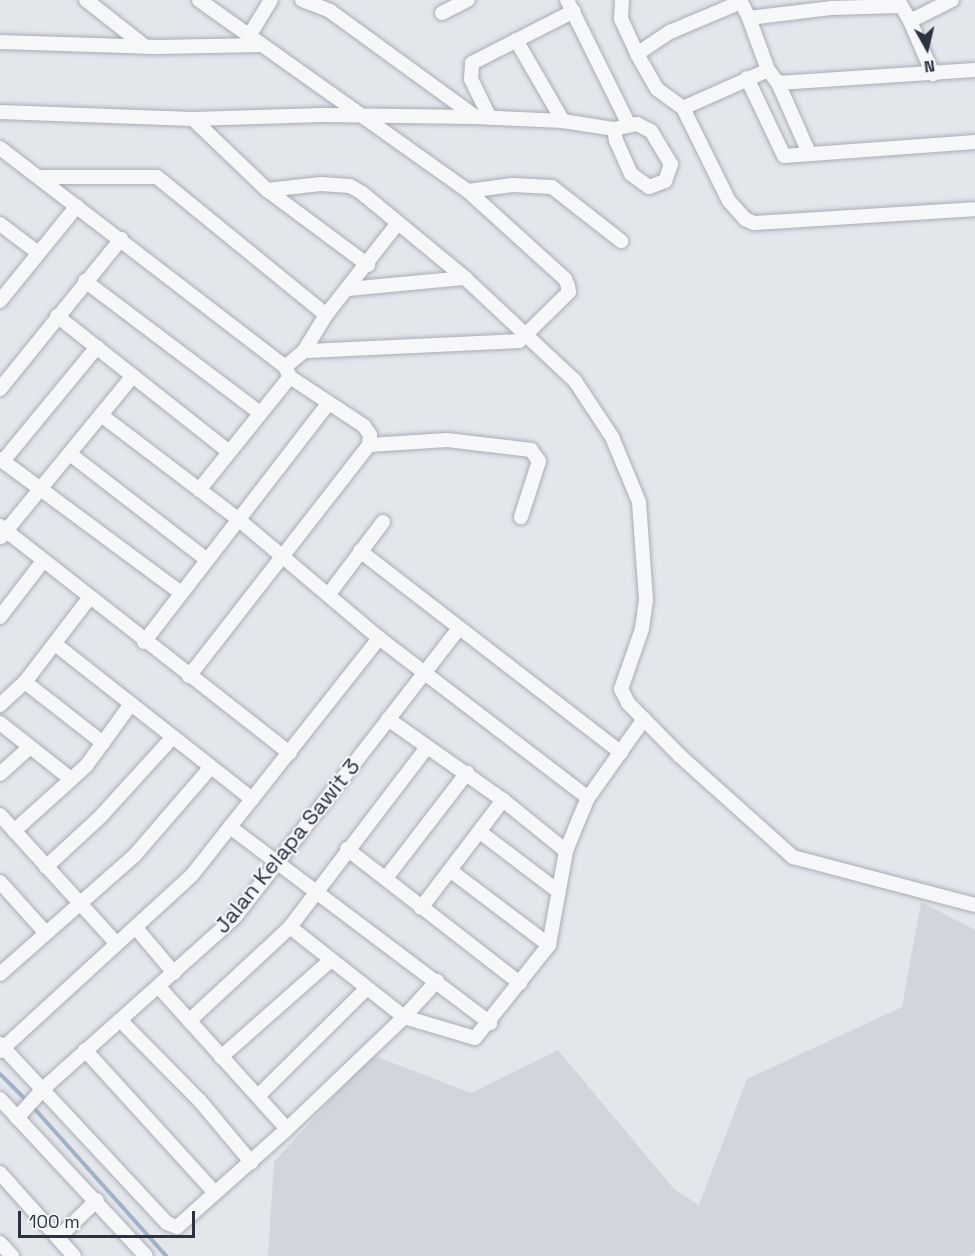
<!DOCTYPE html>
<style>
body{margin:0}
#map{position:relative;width:975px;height:1256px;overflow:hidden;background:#e3e6eb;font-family:"Space Grotesk",sans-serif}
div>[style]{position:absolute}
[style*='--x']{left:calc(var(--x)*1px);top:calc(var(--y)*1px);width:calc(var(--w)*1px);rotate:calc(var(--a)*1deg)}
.built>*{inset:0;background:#d1d5dd}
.stream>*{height:4px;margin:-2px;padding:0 2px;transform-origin:2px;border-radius:2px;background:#9fb2ca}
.roads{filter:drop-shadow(0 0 2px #a8adb5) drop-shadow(0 0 2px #a8adb5)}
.minor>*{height:14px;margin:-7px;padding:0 7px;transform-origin:7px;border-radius:7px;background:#f6f7f9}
span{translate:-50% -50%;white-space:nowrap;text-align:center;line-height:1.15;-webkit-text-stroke:4.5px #f3f5f8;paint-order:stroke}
.street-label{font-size:22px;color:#2b3343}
.north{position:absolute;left:897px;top:18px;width:60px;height:60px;-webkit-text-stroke:4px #f3f5f8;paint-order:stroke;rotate:172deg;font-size:16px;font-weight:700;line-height:24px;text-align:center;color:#2b3343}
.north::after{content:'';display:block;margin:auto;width:21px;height:27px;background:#2b3343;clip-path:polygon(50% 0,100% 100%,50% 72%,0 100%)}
.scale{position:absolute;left:18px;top:1211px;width:177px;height:27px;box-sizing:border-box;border:3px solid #2b3343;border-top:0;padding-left:8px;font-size:18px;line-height:21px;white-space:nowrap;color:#2b3343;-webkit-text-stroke:4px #f3f5f8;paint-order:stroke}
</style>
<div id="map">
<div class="built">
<i style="clip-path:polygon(921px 902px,975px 930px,975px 1251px,970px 1256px,268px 1256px,274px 1162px,372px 1055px,471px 1093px,558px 1050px,674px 1189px,699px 1205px,747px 1079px,902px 1007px)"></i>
</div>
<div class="stream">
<i style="--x:0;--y:1074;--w:40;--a:45"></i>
<i style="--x:33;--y:1107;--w:200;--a:48.2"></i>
</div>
<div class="roads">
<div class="minor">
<i style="--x:86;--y:0;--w:76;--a:38.1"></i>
<i style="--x:199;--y:0;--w:330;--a:35.4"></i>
<i style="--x:468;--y:191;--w:131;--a:42.2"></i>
<i style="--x:565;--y:279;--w:8;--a:67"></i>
<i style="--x:568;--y:286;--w:6;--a:81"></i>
<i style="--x:569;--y:292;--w:70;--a:135.6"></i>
<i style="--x:519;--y:341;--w:215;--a:177.3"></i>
<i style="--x:302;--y:0;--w:30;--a:21"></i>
<i style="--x:330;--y:11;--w:180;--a:36"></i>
<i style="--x:567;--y:0;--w:140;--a:63.6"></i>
<i style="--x:622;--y:0;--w:19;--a:93"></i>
<i style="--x:621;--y:19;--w:38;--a:65"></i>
<i style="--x:637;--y:54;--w:40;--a:60.3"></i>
<i style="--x:657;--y:89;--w:32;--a:36"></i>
<i style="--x:683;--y:108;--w:104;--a:63.7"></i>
<i style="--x:729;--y:201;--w:24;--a:48"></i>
<i style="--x:745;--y:219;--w:10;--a:24"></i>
<i style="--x:754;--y:223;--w:221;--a:-3.6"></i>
<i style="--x:740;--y:0;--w:20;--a:63"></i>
<i style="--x:749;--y:18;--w:84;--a:-6.9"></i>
<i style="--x:832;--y:8;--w:68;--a:-1.7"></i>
<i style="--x:898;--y:0;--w:24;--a:60"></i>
<i style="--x:910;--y:21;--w:47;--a:-26.6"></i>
<i style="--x:442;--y:13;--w:29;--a:-27"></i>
<i style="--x:749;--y:18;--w:55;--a:69.9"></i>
<i style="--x:910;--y:21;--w:58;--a:66.5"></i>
<i style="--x:249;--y:36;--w:42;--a:-58.6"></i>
<i style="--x:516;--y:40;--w:94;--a:59.9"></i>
<i style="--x:0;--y:42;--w:157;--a:1.8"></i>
<i style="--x:157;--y:47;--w:105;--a:-1.1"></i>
<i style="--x:637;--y:54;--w:40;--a:-34"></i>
<i style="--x:670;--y:32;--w:77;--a:-22.9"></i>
<i style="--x:747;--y:78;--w:86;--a:64.6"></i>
<i style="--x:784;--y:156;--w:192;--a:-4.2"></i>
<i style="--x:778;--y:83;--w:77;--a:66.1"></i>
<i style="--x:683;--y:108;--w:93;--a:-24.1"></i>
<i style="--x:768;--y:70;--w:16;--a:52"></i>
<i style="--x:778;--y:83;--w:197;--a:-3.8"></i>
<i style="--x:0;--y:112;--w:193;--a:2.1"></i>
<i style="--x:193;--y:119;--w:129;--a:-1.8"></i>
<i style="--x:322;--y:115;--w:154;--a:0.7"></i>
<i style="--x:476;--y:117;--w:87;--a:2.6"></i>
<i style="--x:563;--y:121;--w:52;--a:8.9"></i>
<i style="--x:490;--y:118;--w:43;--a:-116"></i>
<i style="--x:471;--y:79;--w:16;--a:-86"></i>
<i style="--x:472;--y:63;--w:114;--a:-27"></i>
<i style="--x:193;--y:119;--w:103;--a:43.8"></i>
<i style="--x:267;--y:190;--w:126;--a:36.6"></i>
<i style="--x:637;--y:124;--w:16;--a:27"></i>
<i style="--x:651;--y:131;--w:39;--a:59"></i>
<i style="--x:671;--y:164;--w:18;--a:109"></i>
<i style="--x:665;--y:181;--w:17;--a:159"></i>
<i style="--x:649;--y:187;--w:22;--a:-144"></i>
<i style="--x:631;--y:174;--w:36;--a:-114"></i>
<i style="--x:616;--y:141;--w:12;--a:-99"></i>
<i style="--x:614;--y:129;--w:24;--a:-12"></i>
<i style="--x:0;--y:148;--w:359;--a:37.5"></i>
<i style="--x:285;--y:367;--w:11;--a:63"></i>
<i style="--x:290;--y:377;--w:89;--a:33.5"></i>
<i style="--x:364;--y:426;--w:11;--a:56"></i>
<i style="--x:370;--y:435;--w:10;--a:96"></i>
<i style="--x:369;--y:445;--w:293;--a:127.9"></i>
<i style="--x:40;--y:177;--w:117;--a:0"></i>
<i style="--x:157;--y:177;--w:218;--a:39.2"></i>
<i style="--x:267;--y:190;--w:54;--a:-6.3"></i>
<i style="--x:321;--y:184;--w:29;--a:4"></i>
<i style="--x:350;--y:186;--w:14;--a:30"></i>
<i style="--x:362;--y:193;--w:134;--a:39.5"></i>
<i style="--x:465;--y:278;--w:151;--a:43.1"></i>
<i style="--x:575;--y:381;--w:67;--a:56.5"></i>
<i style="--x:612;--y:437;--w:70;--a:67.4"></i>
<i style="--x:639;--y:502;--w:98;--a:85.9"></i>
<i style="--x:646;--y:600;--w:29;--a:98"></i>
<i style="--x:642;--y:629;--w:64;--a:109.3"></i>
<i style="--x:621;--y:689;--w:16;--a:63"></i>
<i style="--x:628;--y:703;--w:74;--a:45.5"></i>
<i style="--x:680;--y:756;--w:152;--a:41.8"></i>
<i style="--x:793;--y:857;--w:188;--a:14.8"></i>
<i style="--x:468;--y:191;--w:45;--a:-7.6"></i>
<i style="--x:513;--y:185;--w:39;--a:3"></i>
<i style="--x:552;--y:187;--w:88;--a:38"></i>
<i style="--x:0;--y:224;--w:46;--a:37.1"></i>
<i style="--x:85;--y:281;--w:219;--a:37"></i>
<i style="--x:348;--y:289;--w:118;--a:-5.4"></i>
<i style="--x:0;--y:301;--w:122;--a:-51"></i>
<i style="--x:57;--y:316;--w:219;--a:38.3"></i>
<i style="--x:285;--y:367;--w:25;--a:-40"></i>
<i style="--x:304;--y:351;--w:42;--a:-58.6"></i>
<i style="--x:326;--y:315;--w:117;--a:-52"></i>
<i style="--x:0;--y:389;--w:193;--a:-51.1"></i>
<i style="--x:101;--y:415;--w:172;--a:37.2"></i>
<i style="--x:238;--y:519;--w:185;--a:40.2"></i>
<i style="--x:379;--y:638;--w:263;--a:37.4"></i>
<i style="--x:369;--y:445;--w:78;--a:-3.7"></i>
<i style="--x:447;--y:440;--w:85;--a:6.8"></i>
<i style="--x:531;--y:450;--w:14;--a:54"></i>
<i style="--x:539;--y:461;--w:59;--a:107.8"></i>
<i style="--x:70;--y:454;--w:173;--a:37.7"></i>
<i style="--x:0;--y:459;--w:225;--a:36.5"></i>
<i style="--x:3;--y:461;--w:148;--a:-50.5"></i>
<i style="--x:199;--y:490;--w:145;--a:-51.2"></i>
<i style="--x:0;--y:526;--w:368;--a:38.1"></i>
<i style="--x:1;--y:537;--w:208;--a:-50.7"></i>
<i style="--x:360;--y:551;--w:330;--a:37.7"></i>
<i style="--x:329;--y:594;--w:90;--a:-53.1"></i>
<i style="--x:0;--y:617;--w:71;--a:-52.5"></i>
<i style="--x:144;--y:642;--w:301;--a:-52.3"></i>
<i style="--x:55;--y:644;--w:251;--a:38.2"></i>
<i style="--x:25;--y:682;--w:99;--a:38"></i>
<i style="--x:0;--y:705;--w:34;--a:-43"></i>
<i style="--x:25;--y:682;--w:107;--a:-52.6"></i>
<i style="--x:388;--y:719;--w:141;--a:35.2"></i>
<i style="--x:503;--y:800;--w:81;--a:39"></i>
<i style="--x:0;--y:723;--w:90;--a:38.3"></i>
<i style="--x:0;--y:774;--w:40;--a:-42"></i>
<i style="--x:0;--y:815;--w:174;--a:47.8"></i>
<i style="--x:230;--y:827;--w:326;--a:37"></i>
<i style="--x:14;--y:831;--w:97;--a:-42.1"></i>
<i style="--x:86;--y:766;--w:77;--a:-54"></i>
<i style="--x:480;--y:832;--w:99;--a:37.2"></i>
<i style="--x:347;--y:849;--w:219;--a:37.8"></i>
<i style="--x:46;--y:867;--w:75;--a:-42.8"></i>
<i style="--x:101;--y:816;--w:107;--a:-47.7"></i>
<i style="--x:451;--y:871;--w:123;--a:37.1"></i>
<i style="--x:386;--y:878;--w:133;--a:-52.4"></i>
<i style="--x:0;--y:882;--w:67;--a:48"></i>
<i style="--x:421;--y:908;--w:136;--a:-52.8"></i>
<i style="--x:290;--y:927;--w:145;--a:38.3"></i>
<i style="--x:404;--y:1017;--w:74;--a:16.5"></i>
<i style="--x:475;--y:1038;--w:119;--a:-51.5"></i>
<i style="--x:549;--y:945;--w:96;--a:-79.7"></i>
<i style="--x:566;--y:851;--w:35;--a:-68"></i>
<i style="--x:579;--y:819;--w:23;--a:-67"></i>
<i style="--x:588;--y:798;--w:97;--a:-54.7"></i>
<i style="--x:136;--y:928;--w:59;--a:49.8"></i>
<i style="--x:0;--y:974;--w:180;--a:-41.4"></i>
<i style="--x:135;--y:855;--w:116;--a:-49.2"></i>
<i style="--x:159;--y:987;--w:191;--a:48"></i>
<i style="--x:120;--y:1020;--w:114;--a:45.4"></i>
<i style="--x:200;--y:1101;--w:80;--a:50.1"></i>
<i style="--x:189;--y:1021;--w:138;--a:-42.9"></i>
<i style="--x:290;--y:927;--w:226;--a:-52.7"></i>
<i style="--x:0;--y:1044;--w:245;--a:47"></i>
<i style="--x:167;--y:1223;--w:11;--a:22"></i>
<i style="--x:177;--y:1227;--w:147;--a:-41.7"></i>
<i style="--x:287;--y:1129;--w:162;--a:-43.7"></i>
<i style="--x:404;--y:1017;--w:49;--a:-47.5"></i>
<i style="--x:85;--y:1050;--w:193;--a:47.7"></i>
<i style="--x:0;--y:1051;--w:260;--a:-42.5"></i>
<i style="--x:192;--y:875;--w:302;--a:-51.7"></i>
<i style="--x:221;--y:1057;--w:147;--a:-41.4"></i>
<i style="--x:258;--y:1096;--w:153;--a:-44.7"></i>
<i style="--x:0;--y:1099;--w:214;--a:47.1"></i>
<i style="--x:17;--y:1118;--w:40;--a:-48"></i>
<i style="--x:44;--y:1088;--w:256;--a:-41.8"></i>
<i style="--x:235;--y:917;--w:363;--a:-52.2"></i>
<i style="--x:0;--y:1173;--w:111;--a:48.3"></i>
<i style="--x:58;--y:1238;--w:54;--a:-44.3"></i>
<i style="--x:0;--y:1243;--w:18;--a:47"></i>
</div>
</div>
<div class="street-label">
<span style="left:287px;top:846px;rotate:-51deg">Jalan Kelapa Sawit 3</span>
</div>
<div class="north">N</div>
<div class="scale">100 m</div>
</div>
